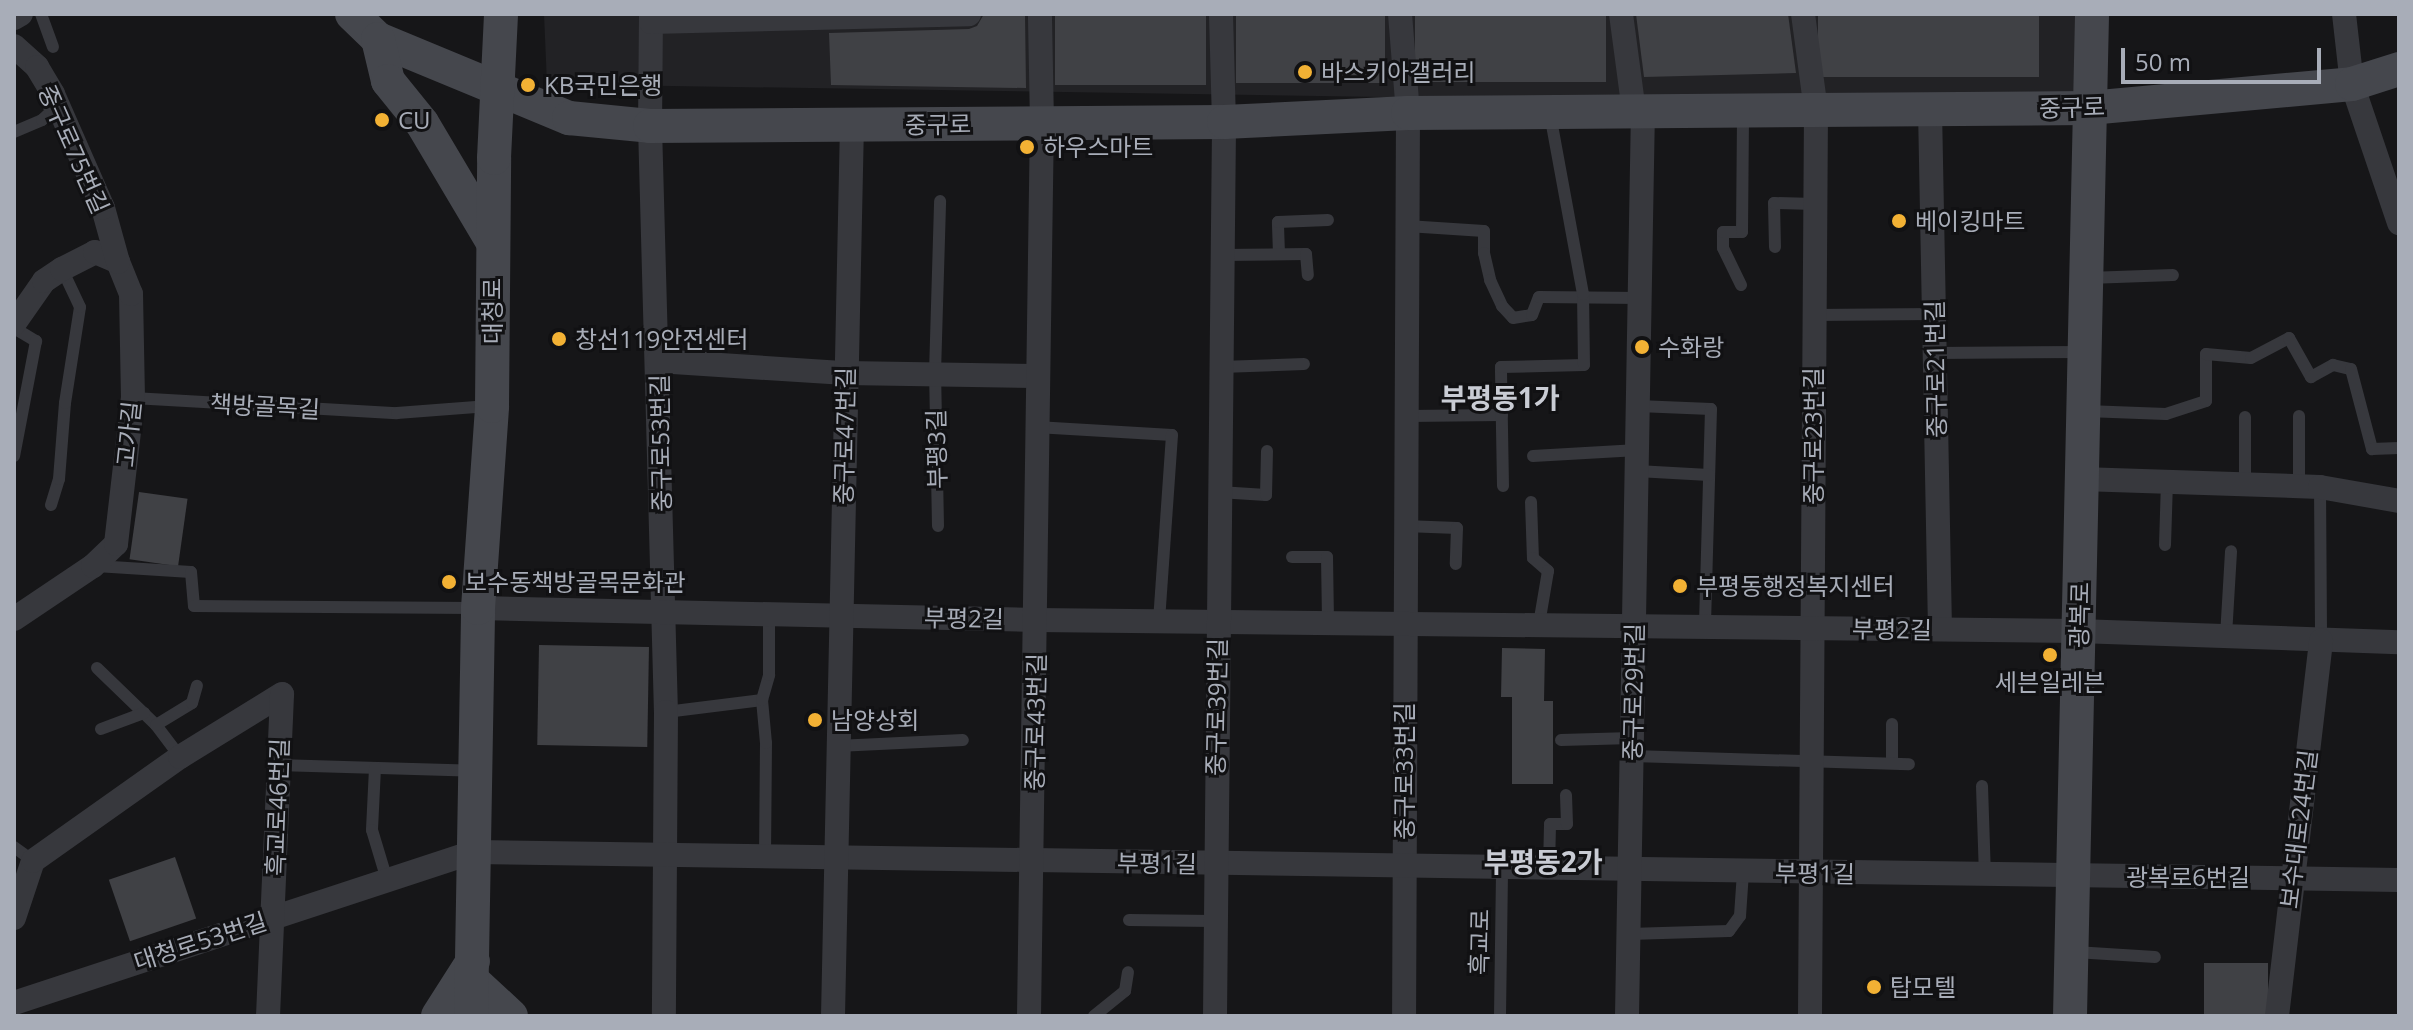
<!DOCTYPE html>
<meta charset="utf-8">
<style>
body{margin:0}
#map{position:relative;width:2413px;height:1030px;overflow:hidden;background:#161618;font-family:"Open Sans","Noto Sans KR",sans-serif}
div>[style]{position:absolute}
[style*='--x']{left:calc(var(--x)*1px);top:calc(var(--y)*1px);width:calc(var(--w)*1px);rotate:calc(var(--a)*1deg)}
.built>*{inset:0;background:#222225}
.building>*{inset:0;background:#404145;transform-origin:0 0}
.service>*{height:12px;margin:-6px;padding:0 6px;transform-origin:6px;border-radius:6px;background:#37383d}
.minor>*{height:24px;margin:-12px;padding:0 12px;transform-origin:12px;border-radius:12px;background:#37383d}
.secondary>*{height:34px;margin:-17px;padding:0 17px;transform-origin:17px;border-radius:17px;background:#45474d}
.minor-bridge>*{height:24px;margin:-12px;padding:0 12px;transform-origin:12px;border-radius:12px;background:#37383d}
.dots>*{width:22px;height:22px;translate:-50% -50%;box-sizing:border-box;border:4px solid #111113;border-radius:50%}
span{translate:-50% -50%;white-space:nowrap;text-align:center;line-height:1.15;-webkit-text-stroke:6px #111113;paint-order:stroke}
.poi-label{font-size:24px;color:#a8adb8}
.left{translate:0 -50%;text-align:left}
.street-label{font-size:24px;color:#a8adb8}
.quarter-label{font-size:28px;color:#c9ccd4;font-weight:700}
.frame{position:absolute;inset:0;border:16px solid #a8adb8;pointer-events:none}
.scale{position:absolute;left:2121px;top:48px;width:200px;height:36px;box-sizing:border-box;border:4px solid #a8adb8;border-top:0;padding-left:10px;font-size:24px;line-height:28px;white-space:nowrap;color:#a8adb8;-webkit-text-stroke:6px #111113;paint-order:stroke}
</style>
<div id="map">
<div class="built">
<i style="clip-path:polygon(544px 14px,2092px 14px,2089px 108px,547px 84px)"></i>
</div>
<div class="building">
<i style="clip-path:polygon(984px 14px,1025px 14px,1026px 88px,831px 85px,829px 33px,969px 29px,977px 26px)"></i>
<i style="left:1055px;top:14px;width:151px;height:71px"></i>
<i style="left:1236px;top:14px;width:149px;height:69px"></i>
<i style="left:1415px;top:14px;width:191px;height:68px"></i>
<i style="clip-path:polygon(1636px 14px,1788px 14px,1796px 73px,1644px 77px)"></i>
<i style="left:1818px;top:14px;width:221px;height:63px"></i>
<i style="left:139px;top:492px;width:49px;height:68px;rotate:8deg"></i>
<i style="left:539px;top:645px;width:110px;height:100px;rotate:1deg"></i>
<i style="clip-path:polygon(1502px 648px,1545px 649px,1544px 701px,1553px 701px,1553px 784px,1512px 784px,1512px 697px,1501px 697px)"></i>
<i style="left:175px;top:857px;width:65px;height:70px;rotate:71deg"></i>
<i style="left:2204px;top:963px;width:64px;height:53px"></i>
</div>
<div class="service">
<i style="--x:41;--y:14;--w:35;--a:70"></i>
<i style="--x:14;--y:132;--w:30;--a:-23"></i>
<i style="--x:42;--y:120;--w:12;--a:-42"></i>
<i style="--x:51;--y:112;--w:11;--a:-112"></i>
<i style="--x:1407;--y:226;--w:77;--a:3.7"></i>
<i style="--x:1484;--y:231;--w:22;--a:90"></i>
<i style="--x:1484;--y:253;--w:28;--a:77"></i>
<i style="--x:1490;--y:280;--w:29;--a:65"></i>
<i style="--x:1502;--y:306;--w:16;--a:47"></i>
<i style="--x:1513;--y:318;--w:19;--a:-9"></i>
<i style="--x:1532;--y:315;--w:19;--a:-69"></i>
<i style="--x:1539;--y:297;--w:101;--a:0.6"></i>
<i style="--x:1775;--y:247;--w:44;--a:-91.3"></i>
<i style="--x:1774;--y:203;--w:41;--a:1.4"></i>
<i style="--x:1279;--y:254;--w:32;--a:-92"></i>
<i style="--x:1278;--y:222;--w:50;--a:-2.3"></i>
<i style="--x:1222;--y:255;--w:84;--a:-0.7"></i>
<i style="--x:1306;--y:254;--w:21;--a:85"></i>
<i style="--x:2088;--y:278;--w:85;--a:-2"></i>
<i style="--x:1741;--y:285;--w:41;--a:-115.9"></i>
<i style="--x:1723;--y:248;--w:16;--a:-90"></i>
<i style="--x:1723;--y:232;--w:19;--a:0"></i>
<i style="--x:1742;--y:232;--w:121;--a:-89.5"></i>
<i style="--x:1814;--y:315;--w:120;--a:-0.5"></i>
<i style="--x:14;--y:328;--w:26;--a:31"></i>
<i style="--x:36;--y:341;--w:117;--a:100.8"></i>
<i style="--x:1935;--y:353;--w:148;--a:-0.4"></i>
<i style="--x:1221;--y:367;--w:83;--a:-2.1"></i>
<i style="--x:133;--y:398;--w:264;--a:3.3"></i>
<i style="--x:397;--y:413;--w:92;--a:-4.4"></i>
<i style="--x:1638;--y:406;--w:73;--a:2.4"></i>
<i style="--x:1711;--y:409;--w:217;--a:91.6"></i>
<i style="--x:2086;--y:411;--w:80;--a:2.1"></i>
<i style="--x:2166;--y:414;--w:42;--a:-18"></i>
<i style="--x:2206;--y:401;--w:47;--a:-90"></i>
<i style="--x:2206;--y:354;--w:45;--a:5.1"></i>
<i style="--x:2251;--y:358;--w:43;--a:-27.8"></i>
<i style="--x:2289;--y:338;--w:45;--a:60.6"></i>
<i style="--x:2311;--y:377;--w:25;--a:-29"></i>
<i style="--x:2333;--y:365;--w:18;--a:13"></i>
<i style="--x:2351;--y:369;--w:83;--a:75.3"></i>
<i style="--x:2372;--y:449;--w:27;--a:-2"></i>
<i style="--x:1408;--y:416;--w:94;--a:-0.6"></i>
<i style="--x:2299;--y:416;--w:70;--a:90"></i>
<i style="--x:1036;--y:427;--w:136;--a:3.4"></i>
<i style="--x:1172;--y:435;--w:184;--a:94"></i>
<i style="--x:1533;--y:456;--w:105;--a:-3.3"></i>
<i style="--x:1637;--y:471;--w:72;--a:3.2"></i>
<i style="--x:2245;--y:485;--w:68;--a:-90"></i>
<i style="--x:1503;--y:486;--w:119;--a:-91"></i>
<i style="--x:1501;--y:367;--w:83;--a:-1.4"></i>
<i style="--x:1584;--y:365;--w:71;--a:-90.8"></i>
<i style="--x:1583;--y:294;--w:182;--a:-100.4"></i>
<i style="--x:2320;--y:487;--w:154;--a:89.6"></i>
<i style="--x:1219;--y:492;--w:47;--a:3.7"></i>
<i style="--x:1266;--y:495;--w:44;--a:-88.7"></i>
<i style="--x:1531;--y:502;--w:56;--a:88"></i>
<i style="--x:1533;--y:558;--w:20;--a:41"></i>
<i style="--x:1548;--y:571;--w:54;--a:99.6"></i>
<i style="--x:51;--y:505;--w:27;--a:-73"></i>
<i style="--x:59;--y:479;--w:76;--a:-85.5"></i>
<i style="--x:65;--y:403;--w:97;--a:-81.1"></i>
<i style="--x:80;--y:307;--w:42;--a:-115.3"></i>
<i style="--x:938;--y:526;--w:153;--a:-91.1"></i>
<i style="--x:935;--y:373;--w:172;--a:-88.3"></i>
<i style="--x:1405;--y:526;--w:52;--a:2.2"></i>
<i style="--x:1457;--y:528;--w:36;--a:92"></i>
<i style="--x:2165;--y:545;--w:64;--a:-88.2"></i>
<i style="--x:1292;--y:557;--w:35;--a:0"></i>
<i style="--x:1327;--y:557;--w:64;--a:89.1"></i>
<i style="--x:96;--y:566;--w:95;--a:3.6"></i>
<i style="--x:191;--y:572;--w:34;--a:85"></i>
<i style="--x:194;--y:606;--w:280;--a:0.4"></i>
<i style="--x:2226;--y:636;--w:85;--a:-86.6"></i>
<i style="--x:97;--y:668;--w:82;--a:44"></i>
<i style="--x:156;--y:725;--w:40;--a:53"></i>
<i style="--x:666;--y:712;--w:97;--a:-7.1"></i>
<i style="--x:1892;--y:724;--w:39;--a:90"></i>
<i style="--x:156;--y:725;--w:42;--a:-31.4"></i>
<i style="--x:192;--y:703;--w:18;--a:-74"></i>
<i style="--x:101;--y:729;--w:46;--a:-20.4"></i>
<i style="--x:1561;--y:740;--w:71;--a:-1.6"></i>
<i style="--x:837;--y:746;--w:126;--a:-2.7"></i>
<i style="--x:1632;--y:756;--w:277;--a:1.7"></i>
<i style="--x:277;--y:765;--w:197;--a:1.7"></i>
<i style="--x:375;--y:768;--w:62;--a:92.8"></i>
<i style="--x:372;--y:830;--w:52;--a:73.3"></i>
<i style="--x:1982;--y:786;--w:89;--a:88.1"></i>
<i style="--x:14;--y:847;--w:24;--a:36"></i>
<i style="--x:765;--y:857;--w:114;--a:-89.5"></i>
<i style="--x:766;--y:743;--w:43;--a:-95.3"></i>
<i style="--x:762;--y:700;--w:26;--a:-74"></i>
<i style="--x:769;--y:675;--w:61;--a:-90"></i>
<i style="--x:1549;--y:869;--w:45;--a:-88.7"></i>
<i style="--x:1550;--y:824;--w:17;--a:0"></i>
<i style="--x:1567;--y:824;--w:29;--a:-92"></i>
<i style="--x:1129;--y:920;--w:84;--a:0.7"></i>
<i style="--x:1629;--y:934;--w:100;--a:-1.7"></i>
<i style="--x:1729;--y:931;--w:19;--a:-54"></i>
<i style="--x:1740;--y:916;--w:44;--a:-86.1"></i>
<i style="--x:2075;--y:952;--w:80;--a:3.6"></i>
<i style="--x:1094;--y:1016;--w:40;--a:-39"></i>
<i style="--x:1125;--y:991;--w:19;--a:-81"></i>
<i style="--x:1500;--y:1016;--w:148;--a:-89.2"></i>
</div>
<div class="minor">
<i style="--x:651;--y:14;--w:112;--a:90.5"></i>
<i style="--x:650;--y:126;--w:586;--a:88.44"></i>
<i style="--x:666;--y:712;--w:304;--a:90.4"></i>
<i style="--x:1400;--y:14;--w:99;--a:85.4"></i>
<i style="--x:1408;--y:113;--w:903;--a:90.25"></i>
<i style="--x:1621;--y:14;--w:99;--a:82.4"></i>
<i style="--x:1803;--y:14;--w:97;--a:82.3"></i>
<i style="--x:1816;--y:110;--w:906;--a:90.38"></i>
<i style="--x:2344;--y:14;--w:70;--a:83.5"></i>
<i style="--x:2352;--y:84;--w:147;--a:71.3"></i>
<i style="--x:14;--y:18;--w:8;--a:-30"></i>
<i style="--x:651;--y:22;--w:318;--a:-1.4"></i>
<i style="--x:1930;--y:109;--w:520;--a:88.9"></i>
<i style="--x:14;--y:324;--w:52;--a:-55.1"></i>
<i style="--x:44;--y:281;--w:22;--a:-34"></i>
<i style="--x:62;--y:269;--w:37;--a:-27"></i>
<i style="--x:95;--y:252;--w:25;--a:23"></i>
<i style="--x:658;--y:361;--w:188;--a:3.7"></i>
<i style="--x:846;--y:373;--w:190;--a:0.9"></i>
<i style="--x:2081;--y:479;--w:239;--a:1.9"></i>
<i style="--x:2320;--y:487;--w:80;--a:10"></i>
<i style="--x:478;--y:608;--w:558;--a:1.23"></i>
<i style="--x:1036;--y:620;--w:1042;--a:0.6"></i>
<i style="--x:2078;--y:631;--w:321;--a:2"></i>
<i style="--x:14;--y:619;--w:95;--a:-33.9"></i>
<i style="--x:93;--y:566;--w:32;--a:-44"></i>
<i style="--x:116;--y:544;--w:147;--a:-83.4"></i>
<i style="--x:133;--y:398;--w:104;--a:-91.1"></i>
<i style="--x:131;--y:294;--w:35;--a:-112"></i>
<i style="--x:118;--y:262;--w:56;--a:-105.5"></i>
<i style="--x:14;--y:918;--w:60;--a:-71.6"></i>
<i style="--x:33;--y:861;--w:180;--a:-35.3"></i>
<i style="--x:180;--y:757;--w:120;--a:-31.7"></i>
<i style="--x:14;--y:1003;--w:484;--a:-18.2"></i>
<i style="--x:474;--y:852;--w:1925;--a:0.83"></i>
<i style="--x:268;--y:1016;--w:322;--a:-87.5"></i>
<i style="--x:833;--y:1016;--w:891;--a:-88.78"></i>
<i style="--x:1029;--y:1016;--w:893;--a:-89.17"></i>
<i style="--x:1042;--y:123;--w:109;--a:-91.1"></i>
<i style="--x:1215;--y:1016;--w:894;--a:-89.42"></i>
<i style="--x:1224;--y:122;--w:108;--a:-91.6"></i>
<i style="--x:1627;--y:1016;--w:905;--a:-88.99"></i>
<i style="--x:2277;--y:1016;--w:378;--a:-83.3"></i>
</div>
<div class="secondary">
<i style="--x:352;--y:14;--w:36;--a:44"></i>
<i style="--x:378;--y:39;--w:207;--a:22.5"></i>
<i style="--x:569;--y:118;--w:81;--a:5.6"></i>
<i style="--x:650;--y:126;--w:574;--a:-0.4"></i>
<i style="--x:1224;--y:122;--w:184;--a:-2.8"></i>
<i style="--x:1408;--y:113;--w:681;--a:-0.42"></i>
<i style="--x:2089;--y:108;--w:264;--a:-5.2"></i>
<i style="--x:2352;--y:84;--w:49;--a:-17.7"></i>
<i style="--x:378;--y:39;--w:43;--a:76.6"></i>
<i style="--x:388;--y:81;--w:54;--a:51"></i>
<i style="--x:422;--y:123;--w:137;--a:59.3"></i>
<i style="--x:472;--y:980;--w:53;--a:42.7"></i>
<i style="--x:438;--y:1016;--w:65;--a:-57.5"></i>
<i style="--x:471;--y:1016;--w:408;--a:-89"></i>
<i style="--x:478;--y:608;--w:202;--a:-86"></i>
<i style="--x:492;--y:406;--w:248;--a:-89.5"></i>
<i style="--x:494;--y:158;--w:144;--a:-87.2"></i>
<i style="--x:2070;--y:1016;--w:1002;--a:-88.74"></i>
</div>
<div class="minor-bridge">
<i style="--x:14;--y:46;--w:31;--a:42"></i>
<i style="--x:37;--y:67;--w:31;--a:59"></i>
<i style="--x:53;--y:94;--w:124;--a:66.3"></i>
</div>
<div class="dots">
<i style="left:1305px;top:72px;background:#f2b134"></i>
<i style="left:528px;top:85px;background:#f2b134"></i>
<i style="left:382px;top:120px;background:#f2b134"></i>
<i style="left:1027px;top:147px;background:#f2b134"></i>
<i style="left:1899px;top:221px;background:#f2b134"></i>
<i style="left:559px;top:339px;background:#f2b134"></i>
<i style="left:1642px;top:347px;background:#f2b134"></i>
<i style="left:449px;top:582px;background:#f2b134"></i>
<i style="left:1680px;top:586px;background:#f2b134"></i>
<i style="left:2050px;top:655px;background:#f2b134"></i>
<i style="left:815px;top:720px;background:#f2b134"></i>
<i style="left:1874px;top:987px;background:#f2b134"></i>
</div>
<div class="poi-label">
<span class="left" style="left:1321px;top:72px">바스키아갤러리</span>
<span class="left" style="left:544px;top:85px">KB국민은행</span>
<span class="left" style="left:398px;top:120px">CU</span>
<span class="left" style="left:1043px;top:147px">하우스마트</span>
<span class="left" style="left:1915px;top:221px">베이킹마트</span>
<span class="left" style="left:575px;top:339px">창선119안전센터</span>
<span class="left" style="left:1658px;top:347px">수화랑</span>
<span class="left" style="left:465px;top:582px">보수동책방골목문화관</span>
<span class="left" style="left:1696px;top:586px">부평동행정복지센터</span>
<span style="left:2050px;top:682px">세븐일레븐</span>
<span class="left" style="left:831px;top:720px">남양상회</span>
<span class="left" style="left:1890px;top:987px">탑모텔</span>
</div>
<div class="street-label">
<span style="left:2072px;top:107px;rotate:-2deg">중구로</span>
<span style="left:938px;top:124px;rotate:-1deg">중구로</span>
<span style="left:74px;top:149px;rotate:66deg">중구로75번길</span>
<span style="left:492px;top:311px;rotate:-90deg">대청로</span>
<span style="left:1935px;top:369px;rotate:-91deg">중구로21번길</span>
<span style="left:265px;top:406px;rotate:3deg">책방골목길</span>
<span style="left:128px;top:434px;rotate:-84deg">고가길</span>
<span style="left:844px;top:436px;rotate:-89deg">중구로47번길</span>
<span style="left:1813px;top:436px;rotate:-90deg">중구로23번길</span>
<span style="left:660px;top:443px;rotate:-91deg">중구로53번길</span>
<span style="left:936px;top:449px;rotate:-91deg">부평3길</span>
<span style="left:2079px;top:615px;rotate:-89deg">광복로</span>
<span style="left:964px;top:618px;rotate:1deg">부평2길</span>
<span style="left:1892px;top:629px;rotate:1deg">부평2길</span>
<span style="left:1633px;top:692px;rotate:-89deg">중구로29번길</span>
<span style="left:1216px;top:707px;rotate:-89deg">중구로39번길</span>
<span style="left:1035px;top:722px;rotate:-89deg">중구로43번길</span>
<span style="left:1404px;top:771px;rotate:-90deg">중구로33번길</span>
<span style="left:277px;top:807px;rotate:-88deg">흑교로46번길</span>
<span style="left:2298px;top:829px;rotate:-83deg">보수대로24번길</span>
<span style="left:1157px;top:863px;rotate:1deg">부평1길</span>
<span style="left:1815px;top:873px;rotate:1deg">부평1길</span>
<span style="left:2188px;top:877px">광복로6번길</span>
<span style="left:200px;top:941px;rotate:-18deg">대청로53번길</span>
<span style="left:1479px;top:942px;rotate:-89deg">흑교로</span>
</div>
<div class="quarter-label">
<span style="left:1500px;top:397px">부평동1가</span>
<span style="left:1543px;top:861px">부평동2가</span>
</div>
<div class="frame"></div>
<div class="scale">50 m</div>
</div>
